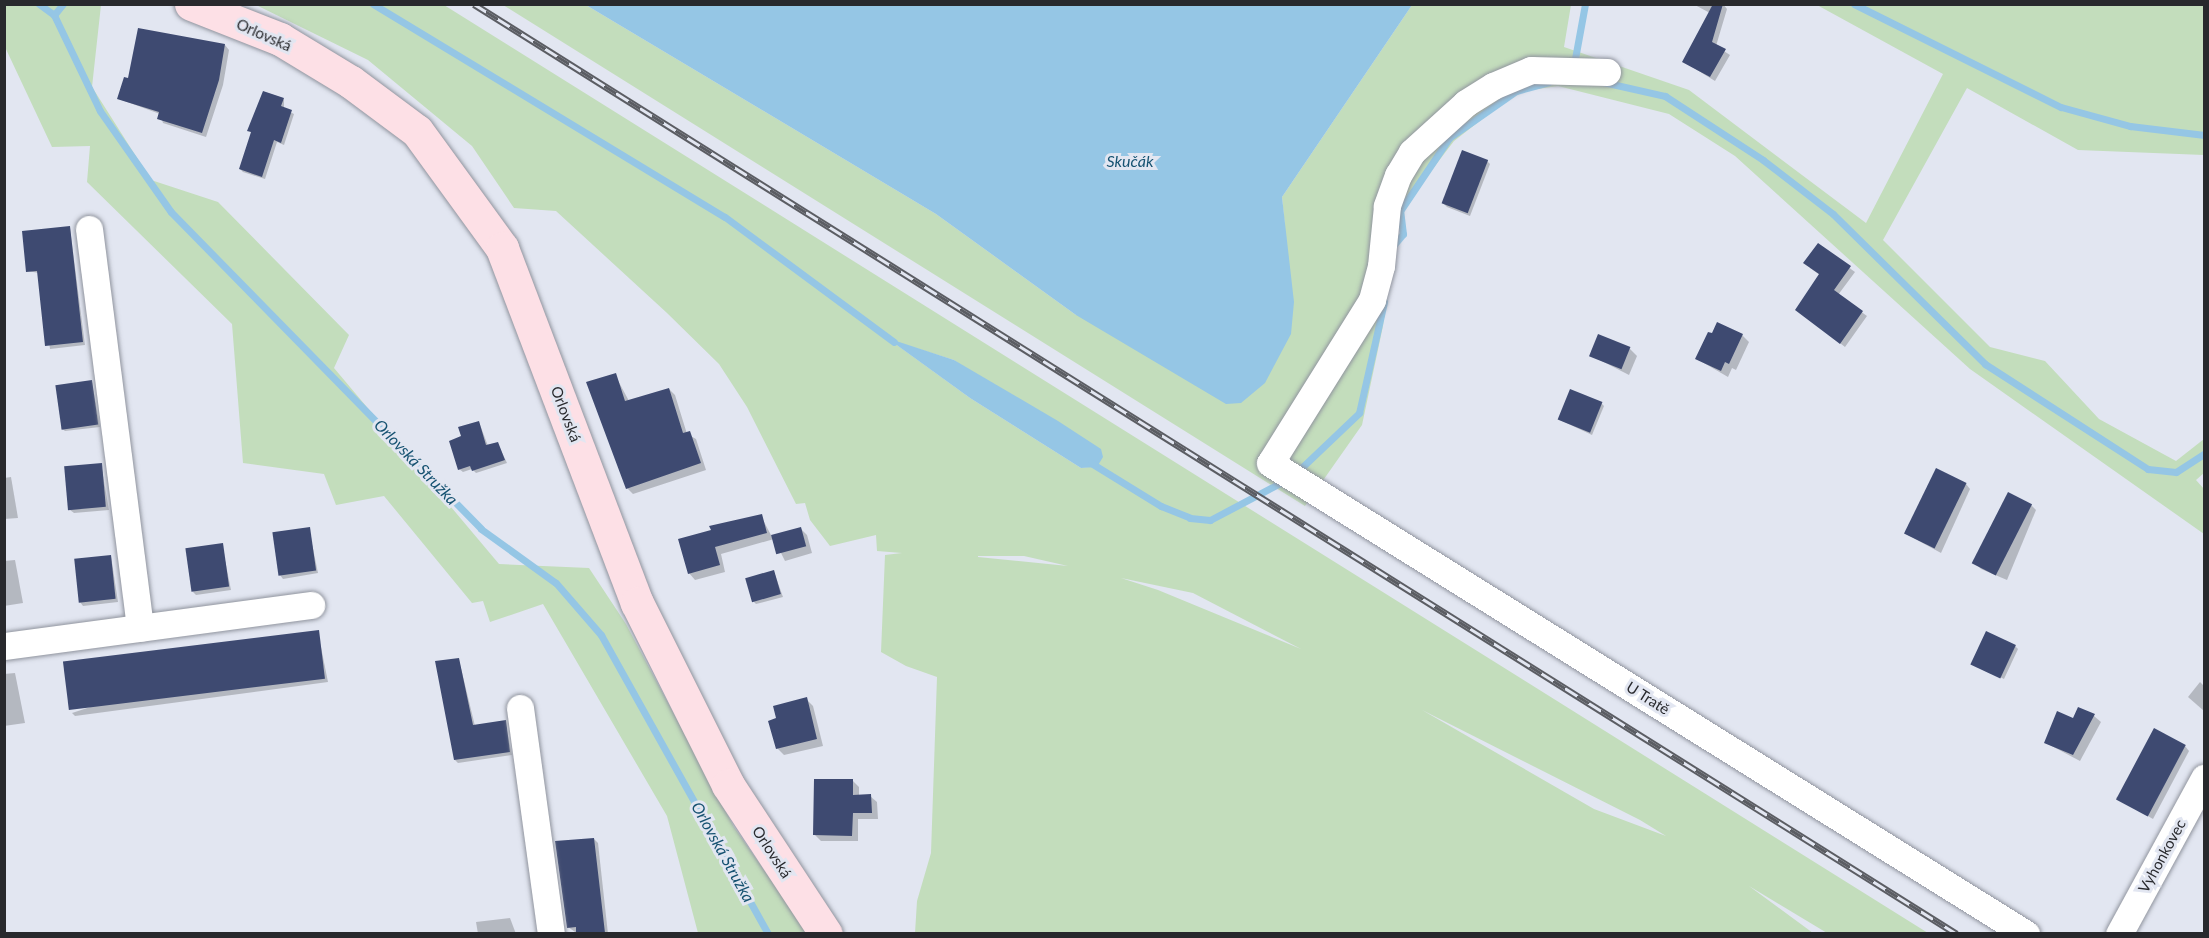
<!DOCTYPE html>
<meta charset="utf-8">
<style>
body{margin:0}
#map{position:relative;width:2209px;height:938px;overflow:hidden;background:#e2e6f1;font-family:Lato,sans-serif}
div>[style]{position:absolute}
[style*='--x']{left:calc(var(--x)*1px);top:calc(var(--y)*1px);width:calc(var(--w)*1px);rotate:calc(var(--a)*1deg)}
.green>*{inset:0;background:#c3ddbc}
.water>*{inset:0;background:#95c6e5}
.shadow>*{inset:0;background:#0003}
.stream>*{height:7px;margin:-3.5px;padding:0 3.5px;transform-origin:3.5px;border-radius:3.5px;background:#95c6e5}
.building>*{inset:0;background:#3e4a71;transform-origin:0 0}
.roads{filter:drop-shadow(0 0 2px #90949e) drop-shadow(0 0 2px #90949e)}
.street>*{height:27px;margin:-13.5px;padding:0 13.5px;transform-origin:13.5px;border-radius:13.5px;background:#fff}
.secondary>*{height:33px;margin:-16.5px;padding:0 16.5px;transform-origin:16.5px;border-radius:16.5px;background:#fde0e6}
.rail>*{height:7px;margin-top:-3.5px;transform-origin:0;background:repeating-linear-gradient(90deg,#e2e6f1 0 14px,#5b5d63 0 28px);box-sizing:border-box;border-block:2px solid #5b5d63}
span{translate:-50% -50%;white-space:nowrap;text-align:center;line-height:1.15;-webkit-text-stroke:6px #e2e6f1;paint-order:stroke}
.street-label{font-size:15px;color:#28292d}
.water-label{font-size:16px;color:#165271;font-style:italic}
.frame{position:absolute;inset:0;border:6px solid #28292d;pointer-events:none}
</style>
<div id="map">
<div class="green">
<i style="clip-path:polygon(5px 5px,101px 5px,92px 87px,151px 180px,218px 202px,349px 335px,334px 368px,499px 564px,589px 568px,626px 624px,734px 827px,808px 933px,698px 933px,667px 816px,543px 604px,490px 622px,483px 601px,472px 603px,384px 496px,336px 505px,324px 474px,243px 463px,232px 324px,87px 182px,90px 146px,52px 147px,5px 47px)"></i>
<i style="clip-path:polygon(evenodd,256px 5px,444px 5px,1928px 933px,1827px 933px,1749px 886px,1813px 933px,915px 933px,917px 901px,931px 853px,937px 677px,906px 666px,881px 652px,885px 555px,902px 553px,877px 551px,876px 535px,830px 546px,810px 520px,805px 503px,796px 504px,747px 407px,719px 364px,667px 313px,556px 211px,514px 208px,472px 146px,368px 60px,256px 5px,890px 340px,954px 360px,1097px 466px,1081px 468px,970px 398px,890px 340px,256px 5px,1024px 556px,1068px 566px,978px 557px,978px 556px,1024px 556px,256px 5px,1121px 578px,1193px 593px,1301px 649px,1158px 590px,1121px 578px,256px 5px,1422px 710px,1640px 820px,1666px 836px,1594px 809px,1422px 710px)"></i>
<i style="clip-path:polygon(503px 5px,586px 5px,936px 214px,1076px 315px,1285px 227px,1282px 197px,1412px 5px,1571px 5px,1564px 47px,1689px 90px,1866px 223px,1943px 74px,1817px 5px,2204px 5px,2204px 155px,2078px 150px,1967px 88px,1883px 240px,1990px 347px,2045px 361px,2099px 419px,2176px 461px,2204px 439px,2204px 473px,2196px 480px,2204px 489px,2204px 534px,1970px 369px,1735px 156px,1669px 114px,1558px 86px,1517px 92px,1454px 141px,1399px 213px,1383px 326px,1362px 425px,1305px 506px)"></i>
</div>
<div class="water">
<i style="clip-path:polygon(586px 5px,1412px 5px,1282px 197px,1294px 302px,1291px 334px,1265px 383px,1241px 403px,1226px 404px,1076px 315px,936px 214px)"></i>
<i style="clip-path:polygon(887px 338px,954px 360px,1058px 421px,1101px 449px,1103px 457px,1097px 467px,1081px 468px,970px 398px)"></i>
</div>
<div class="shadow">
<i style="clip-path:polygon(1693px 4px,1723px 4px,1727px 9px,1716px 46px,1730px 55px,1715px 81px,1684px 62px,1710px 13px)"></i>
<i style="clip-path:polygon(225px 45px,229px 50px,223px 85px,206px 137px,163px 123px,160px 114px,119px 99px,129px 80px)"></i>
<i style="clip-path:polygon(284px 99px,284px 109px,294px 114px,284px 145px,277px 142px,265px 179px,243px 172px,240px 169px,252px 133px,249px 130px)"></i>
<i style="clip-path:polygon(1487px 161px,1490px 164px,1470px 216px,1447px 207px,1444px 204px)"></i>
<i style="clip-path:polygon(70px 228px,85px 345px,50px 349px,39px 273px,27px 271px)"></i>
<i style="clip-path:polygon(1818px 245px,1855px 272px,1838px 295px,1867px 316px,1845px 347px,1797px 310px,1820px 275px,1810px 268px)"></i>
<i style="clip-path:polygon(1742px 335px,1749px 342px,1736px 370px,1732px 368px,1728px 377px,1697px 359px)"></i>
<i style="clip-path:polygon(1630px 349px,1637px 356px,1629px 375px,1590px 355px)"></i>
<i style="clip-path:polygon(615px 375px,629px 401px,669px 389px,675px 395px,687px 434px,696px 439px,706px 470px,633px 494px,627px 488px)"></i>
<i style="clip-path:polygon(92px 382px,100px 427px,65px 431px,61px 428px)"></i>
<i style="clip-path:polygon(1601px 403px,1604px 406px,1592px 435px,1560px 420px)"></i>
<i style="clip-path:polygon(479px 422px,488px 446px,498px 444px,507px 463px,476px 473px,472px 469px,463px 472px,459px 469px,463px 437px)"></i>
<i style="clip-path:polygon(101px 464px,109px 510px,74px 513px,70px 510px)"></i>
<i style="clip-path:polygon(11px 477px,18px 518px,4px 519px,4px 478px)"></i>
<i style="clip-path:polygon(1966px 484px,1970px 489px,1941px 553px,1906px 534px)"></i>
<i style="clip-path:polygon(2031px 505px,2036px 510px,2007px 580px,1981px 569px,1976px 564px)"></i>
<i style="clip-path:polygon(761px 516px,772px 537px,800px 528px,807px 535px,812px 553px,785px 561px,774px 539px,721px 554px,725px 572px,695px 580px,689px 573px,680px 540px)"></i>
<i style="clip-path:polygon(309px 529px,318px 573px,283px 579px,280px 575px)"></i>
<i style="clip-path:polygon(222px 545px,231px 590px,196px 595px,193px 592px)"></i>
<i style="clip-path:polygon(111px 556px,118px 602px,83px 606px,80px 602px)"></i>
<i style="clip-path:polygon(15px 560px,23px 603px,4px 606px,4px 561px)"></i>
<i style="clip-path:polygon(774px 572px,783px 597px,756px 604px,753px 601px)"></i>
<i style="clip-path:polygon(318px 632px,328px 682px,75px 716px,72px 713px)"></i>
<i style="clip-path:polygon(2015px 646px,2018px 649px,2004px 679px,1972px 663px)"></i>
<i style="clip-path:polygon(459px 660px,475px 726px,505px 721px,512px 755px,458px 763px,455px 760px)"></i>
<i style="clip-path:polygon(15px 673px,25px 723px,4px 726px,4px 674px)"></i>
<i style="clip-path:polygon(2200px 682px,2204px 686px,2204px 711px,2188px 697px)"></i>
<i style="clip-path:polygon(806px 699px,813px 706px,823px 746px,784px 755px,777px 748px)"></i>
<i style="clip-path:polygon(2094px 716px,2101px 722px,2080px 761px,2046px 743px,2074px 720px)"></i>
<i style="clip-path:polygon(2185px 746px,2189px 751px,2153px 819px,2116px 798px)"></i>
<i style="clip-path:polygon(853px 781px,859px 787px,859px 796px,870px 796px,877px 802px,878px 819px,858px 819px,858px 841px,821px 841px,814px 834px)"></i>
<i style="clip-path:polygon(594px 839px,598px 843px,608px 934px,578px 934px,568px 927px)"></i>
<i style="clip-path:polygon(510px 918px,516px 934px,478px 934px,476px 922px)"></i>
</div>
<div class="stream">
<i style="--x:39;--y:4;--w:19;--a:36"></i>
<i style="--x:54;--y:15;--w:106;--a:64.4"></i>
<i style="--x:100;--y:111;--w:123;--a:54.9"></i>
<i style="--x:171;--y:212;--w:443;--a:45.6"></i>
<i style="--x:481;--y:529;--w:92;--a:35.8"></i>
<i style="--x:556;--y:583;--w:69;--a:49.1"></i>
<i style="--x:601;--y:635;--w:342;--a:60.8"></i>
<i style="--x:373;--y:4;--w:411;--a:31.2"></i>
<i style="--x:725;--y:217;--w:210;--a:36.5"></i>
<i style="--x:1854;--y:4;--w:231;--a:26.5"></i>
<i style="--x:2061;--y:107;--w:72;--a:15.4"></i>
<i style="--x:2130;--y:126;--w:75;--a:6.9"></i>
<i style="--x:54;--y:15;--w:14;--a:-51"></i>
<i style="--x:1574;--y:64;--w:61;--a:-79.6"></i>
<i style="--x:1603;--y:82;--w:64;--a:12.7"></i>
<i style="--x:1665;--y:96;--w:117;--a:33.1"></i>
<i style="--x:1763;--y:160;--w:88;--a:37.6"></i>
<i style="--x:1833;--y:214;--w:214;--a:44.6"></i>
<i style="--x:1985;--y:364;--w:194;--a:32.8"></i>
<i style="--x:2148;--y:469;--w:28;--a:6"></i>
<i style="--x:2176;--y:472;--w:33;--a:-33"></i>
<i style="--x:1392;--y:247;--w:17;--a:-50"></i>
<i style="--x:1403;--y:234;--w:23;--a:-97"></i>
<i style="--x:1400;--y:211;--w:88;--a:-56.1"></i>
<i style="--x:1449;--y:138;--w:82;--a:-35"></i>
<i style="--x:1516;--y:91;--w:34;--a:-15"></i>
<i style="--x:1091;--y:463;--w:82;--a:31.6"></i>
<i style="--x:1161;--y:506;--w:31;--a:22"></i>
<i style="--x:1190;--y:518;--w:20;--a:6"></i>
<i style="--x:1210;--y:520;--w:86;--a:-27.8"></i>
<i style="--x:1297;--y:472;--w:86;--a:-43.6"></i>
<i style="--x:1359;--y:413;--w:114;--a:-77.3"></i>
</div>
<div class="building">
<i style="clip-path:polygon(1713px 4px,1723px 4px,1712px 42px,1726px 49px,1710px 77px,1682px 62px)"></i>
<i style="clip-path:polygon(138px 28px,225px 44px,219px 80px,202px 133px,157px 119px,159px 112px,117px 99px,124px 77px,128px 78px)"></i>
<i style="clip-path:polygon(263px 91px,284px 98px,281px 106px,292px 110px,281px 143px,274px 140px,262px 177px,239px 169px,251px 132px,247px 131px)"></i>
<i style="left:1462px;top:150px;width:28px;height:57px;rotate:21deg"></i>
<i style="clip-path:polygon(70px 226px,83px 342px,45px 346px,37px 271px,26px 272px,22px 231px)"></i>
<i style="clip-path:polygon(1818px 243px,1851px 266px,1834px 290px,1863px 311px,1840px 344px,1795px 310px,1819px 274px,1803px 263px)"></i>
<i style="clip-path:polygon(1717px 322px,1743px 334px,1729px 364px,1725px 362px,1721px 371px,1695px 359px,1708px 332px,1712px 333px)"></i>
<i style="left:1598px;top:334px;width:35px;height:24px;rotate:22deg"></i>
<i style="clip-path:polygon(616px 373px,625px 401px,669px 388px,683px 433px,690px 431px,701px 463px,626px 489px,586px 382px)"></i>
<i style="left:92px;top:380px;width:45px;height:37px;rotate:82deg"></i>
<i style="left:1570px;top:389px;width:35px;height:33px;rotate:22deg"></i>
<i style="clip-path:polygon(479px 421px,486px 445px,498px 442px,505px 460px,472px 471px,470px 466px,458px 470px,449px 441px,461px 436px,458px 427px)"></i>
<i style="left:102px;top:463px;width:44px;height:38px;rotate:85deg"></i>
<i style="left:1936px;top:468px;width:34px;height:73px;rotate:26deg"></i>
<i style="left:2008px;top:492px;width:27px;height:80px;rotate:27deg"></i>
<i style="clip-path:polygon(762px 514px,767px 533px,715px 547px,720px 565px,688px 574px,678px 539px,711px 530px,709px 526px)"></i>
<i style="left:310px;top:527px;width:44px;height:38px;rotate:82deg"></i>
<i style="left:801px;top:527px;width:20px;height:31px;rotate:75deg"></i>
<i style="left:223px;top:543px;width:44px;height:38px;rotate:82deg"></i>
<i style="left:111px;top:555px;width:44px;height:37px;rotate:84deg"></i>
<i style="left:774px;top:570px;width:25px;height:30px;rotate:74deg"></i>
<i style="left:319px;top:630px;width:49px;height:258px;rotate:83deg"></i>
<i style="left:1986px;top:631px;width:33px;height:37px;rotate:25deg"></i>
<i style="clip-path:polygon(459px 658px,473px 725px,506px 720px,510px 752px,454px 760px,435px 661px)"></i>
<i style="clip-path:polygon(807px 697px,817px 739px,776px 749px,768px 721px,776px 718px,773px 706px)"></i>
<i style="clip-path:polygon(2078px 707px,2095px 714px,2073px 755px,2044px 743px,2057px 711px,2073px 718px)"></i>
<i style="left:2154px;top:728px;width:36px;height:81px;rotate:28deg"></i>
<i style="clip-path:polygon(814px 779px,853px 779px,853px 795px,871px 794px,872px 813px,853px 813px,852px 836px,813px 835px)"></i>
<i style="clip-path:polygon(594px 838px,605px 933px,576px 933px,576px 927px,567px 928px,555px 841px)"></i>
</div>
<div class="roads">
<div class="street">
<i style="--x:1607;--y:72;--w:76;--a:-178.5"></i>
<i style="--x:1531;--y:70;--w:41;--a:157.2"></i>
<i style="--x:1493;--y:86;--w:32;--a:148"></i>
<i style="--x:1466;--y:103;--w:73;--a:137.8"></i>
<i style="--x:1412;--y:152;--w:27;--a:121"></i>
<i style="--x:1398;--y:175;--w:33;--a:110"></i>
<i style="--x:1387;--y:206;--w:60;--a:95.7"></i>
<i style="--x:1381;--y:266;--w:35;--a:105"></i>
<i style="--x:1372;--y:300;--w:192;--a:122"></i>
<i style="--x:1270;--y:463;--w:891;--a:31.92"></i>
<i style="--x:89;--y:229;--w:402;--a:82.7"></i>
<i style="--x:4;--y:646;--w:310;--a:-7.6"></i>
<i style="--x:520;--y:708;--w:228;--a:82.2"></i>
<i style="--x:2119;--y:934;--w:178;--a:-61.4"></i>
</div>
<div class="secondary">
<i style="--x:191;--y:4;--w:96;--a:21.5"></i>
<i style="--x:280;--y:39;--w:83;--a:31.2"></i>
<i style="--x:351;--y:82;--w:82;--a:36.6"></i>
<i style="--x:417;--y:131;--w:145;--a:54"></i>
<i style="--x:502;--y:248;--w:380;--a:69.2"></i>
<i style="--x:637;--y:603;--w:203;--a:63.4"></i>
<i style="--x:728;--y:785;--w:178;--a:56.7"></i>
</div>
</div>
<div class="rail">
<i style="--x:474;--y:4;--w:1750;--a:32.09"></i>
</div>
<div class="street-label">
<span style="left:264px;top:35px;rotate:24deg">Orlovská</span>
<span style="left:566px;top:414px;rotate:69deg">Orlovská</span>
<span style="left:1648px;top:698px;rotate:32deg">U Tratě</span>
<span style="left:772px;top:852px;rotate:57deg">Orlovská</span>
<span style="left:2162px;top:856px;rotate:-61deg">Vyhonkovec</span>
</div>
<div class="water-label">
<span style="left:1130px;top:161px">Skučák</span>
<span style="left:416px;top:462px;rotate:46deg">Orlovská Stružka</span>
<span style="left:723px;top:852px;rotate:61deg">Orlovská Stružka</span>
</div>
<div class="frame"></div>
</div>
